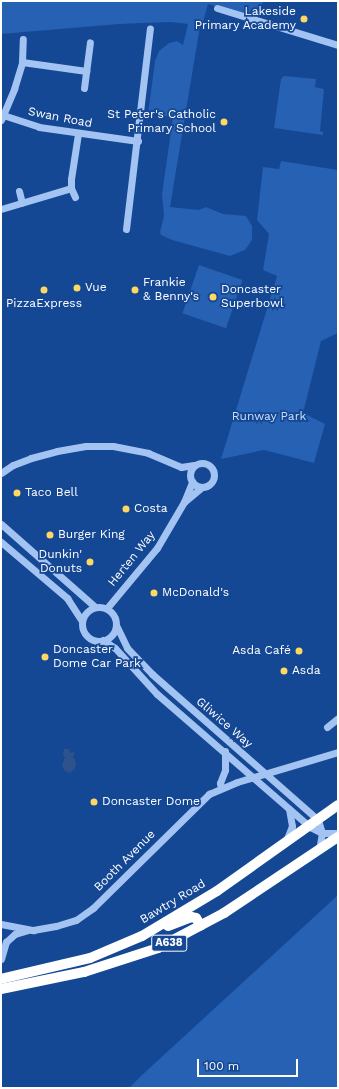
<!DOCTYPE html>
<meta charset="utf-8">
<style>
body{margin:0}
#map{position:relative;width:339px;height:1089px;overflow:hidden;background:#144794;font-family:"Work Sans",sans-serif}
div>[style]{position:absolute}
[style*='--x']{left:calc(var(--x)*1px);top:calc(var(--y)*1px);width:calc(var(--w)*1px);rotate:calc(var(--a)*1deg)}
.green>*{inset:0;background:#2661b3;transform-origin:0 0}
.water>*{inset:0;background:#2e538c}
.minor>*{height:7px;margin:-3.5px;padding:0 3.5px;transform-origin:3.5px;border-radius:3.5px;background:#a3c4f2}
.minor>.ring{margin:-3.5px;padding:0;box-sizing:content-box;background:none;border:7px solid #a3c4f2;border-radius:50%}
.highway>*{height:10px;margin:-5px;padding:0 5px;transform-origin:5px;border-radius:5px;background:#fff}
.dots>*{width:11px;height:11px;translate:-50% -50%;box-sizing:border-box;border:2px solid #144794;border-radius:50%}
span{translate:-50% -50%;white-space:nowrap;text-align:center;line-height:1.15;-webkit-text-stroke:3.5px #144794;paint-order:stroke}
.shield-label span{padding:1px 3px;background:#144794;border:1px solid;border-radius:3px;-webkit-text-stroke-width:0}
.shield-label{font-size:11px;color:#fff;font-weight:700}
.poi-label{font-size:12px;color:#fff}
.right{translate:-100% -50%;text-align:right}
.left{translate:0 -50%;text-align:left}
.street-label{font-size:12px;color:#fff}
.park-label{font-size:12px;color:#cbdffc}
.frame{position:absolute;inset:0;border:2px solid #fff;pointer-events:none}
.scale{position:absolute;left:197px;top:1059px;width:101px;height:18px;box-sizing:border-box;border:2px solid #fff;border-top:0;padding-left:5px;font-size:12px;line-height:14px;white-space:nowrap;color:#fff;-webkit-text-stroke:3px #144794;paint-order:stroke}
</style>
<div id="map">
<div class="green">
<i style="clip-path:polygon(1px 1px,263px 1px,259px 20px,208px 4px,202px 26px,200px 26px,170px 207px,199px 210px,206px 207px,223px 214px,246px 216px,252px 226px,252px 240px,245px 250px,230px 256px,172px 240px,161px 235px,160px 232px,164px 216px,162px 194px,173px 117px,148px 114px,155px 61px,159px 51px,169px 43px,177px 41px,183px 45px,188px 24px,170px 22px,119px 24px,1px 34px)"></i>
<i style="clip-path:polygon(284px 76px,316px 79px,315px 87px,324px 89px,320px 131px,323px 132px,323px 135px,274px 128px,281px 79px)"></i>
<i style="clip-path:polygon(281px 161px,338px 170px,338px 333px,321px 341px,303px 413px,325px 424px,314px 463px,264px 450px,221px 459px,277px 276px,263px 270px,269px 234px,257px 220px,263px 167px,279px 169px)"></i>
<i style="left:199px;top:265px;width:46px;height:51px;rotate:19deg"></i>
<i style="clip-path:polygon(338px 895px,338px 1088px,129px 1088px,142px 1075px)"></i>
</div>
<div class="water">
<i style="clip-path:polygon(64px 749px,69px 749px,70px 753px,75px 752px,73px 757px,76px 762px,75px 768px,70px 773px,65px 771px,62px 765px,65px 757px,63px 755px)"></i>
</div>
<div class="minor">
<i style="--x:217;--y:8;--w:127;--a:17"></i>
<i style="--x:22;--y:62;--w:65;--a:8"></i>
<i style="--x:84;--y:88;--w:46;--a:-82.6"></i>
<i style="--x:3;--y:115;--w:38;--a:18"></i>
<i style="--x:39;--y:127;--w:100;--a:8"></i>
<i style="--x:1;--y:120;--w:34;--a:-67"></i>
<i style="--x:14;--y:89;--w:28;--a:-73"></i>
<i style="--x:22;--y:62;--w:23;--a:-88"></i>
<i style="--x:19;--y:191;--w:12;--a:76"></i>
<i style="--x:75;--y:197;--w:10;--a:-114"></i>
<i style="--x:71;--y:188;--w:9;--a:-90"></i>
<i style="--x:71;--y:179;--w:46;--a:-81.2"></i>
<i style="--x:1;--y:209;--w:73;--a:-16.7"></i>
<i style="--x:126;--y:229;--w:202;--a:-83.2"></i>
<i class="ring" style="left:190px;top:463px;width:17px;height:17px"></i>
<i style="--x:1;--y:473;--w:14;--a:-34"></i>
<i style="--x:13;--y:465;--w:19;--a:-21"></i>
<i style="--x:31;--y:458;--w:27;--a:-15"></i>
<i style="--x:57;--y:451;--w:29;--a:-10"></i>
<i style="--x:86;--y:446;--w:27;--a:0"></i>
<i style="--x:113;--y:446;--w:36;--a:11"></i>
<i style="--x:148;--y:453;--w:36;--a:23"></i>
<i style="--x:181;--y:467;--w:13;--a:-9"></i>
<i style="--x:184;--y:502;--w:23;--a:-40"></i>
<i style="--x:1;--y:524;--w:125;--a:41.4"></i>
<i style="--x:1;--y:542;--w:87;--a:40.3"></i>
<i style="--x:67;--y:598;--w:27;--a:57"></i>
<i class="ring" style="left:82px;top:607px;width:27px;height:27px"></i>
<i style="--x:107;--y:608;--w:78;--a:-50.2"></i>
<i style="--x:157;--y:548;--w:53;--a:-59.6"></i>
<i style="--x:184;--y:502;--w:22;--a:-68"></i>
<i style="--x:116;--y:625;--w:25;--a:64"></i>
<i style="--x:127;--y:648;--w:36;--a:46"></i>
<i style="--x:152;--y:674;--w:221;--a:41.3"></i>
<i style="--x:318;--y:820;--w:14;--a:73"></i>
<i style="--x:322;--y:833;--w:17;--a:100"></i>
<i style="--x:103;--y:640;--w:14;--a:34"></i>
<i style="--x:115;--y:648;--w:62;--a:47.6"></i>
<i style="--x:157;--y:694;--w:203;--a:41"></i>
<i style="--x:310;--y:827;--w:13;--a:27"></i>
<i style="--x:322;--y:833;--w:16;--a:0"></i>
<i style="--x:327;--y:727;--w:14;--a:-39"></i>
<i style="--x:221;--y:788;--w:5;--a:-101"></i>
<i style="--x:220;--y:783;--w:14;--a:-69"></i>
<i style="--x:225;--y:770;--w:19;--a:-90"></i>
<i style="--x:286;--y:841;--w:16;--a:-68"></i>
<i style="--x:292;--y:826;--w:17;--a:-100"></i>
<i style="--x:1;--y:924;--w:33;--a:11"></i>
<i style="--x:33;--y:930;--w:23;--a:-10"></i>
<i style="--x:56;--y:926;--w:21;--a:-17"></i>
<i style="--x:76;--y:920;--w:21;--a:-35"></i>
<i style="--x:93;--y:908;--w:163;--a:-44.5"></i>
<i style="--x:209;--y:794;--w:30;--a:-23"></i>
<i style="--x:237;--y:782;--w:105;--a:-16.5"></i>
<i style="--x:1;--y:959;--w:18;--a:-74"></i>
<i style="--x:6;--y:942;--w:12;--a:-42"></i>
<i style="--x:15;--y:934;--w:14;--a:-17"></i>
</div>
<div class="highway">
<i style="--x:168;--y:926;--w:25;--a:-21"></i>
<i style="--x:191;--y:917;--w:5;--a:11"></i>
<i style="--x:196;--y:918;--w:9;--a:58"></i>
<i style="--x:1;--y:979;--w:91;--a:-13.3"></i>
<i style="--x:90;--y:958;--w:56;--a:-22.9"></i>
<i style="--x:142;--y:936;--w:87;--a:-31"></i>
<i style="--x:217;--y:891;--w:148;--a:-35.4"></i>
<i style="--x:1;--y:989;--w:85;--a:-11.6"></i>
<i style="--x:84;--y:972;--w:78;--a:-18"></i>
<i style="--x:158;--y:948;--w:75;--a:-27.9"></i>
<i style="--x:224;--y:913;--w:137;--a:-33.7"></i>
</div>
<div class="dots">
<i style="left:304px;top:19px;background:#ffd864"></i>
<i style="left:224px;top:122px;background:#ffd864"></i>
<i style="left:77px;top:288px;background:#ffd864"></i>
<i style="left:44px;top:290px;background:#ffd864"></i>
<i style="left:135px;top:290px;background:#ffd864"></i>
<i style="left:213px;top:297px;background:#ffd864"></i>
<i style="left:17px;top:493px;background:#ffd864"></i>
<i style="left:126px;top:509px;background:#ffd864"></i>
<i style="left:50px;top:535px;background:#ffd864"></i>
<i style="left:90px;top:562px;background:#ffd864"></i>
<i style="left:154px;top:593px;background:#ffd864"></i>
<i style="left:299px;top:651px;background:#ffd864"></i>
<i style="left:45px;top:657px;background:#ffd864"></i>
<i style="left:284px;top:671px;background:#ffd864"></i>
<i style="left:94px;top:802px;background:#ffd864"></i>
</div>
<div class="shield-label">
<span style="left:169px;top:943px">A638</span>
</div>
<div class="poi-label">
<span class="right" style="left:296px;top:19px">Lakeside<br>Primary Academy</span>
<span class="right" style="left:216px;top:122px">St Peter's Catholic<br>Primary School</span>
<span class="left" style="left:143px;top:290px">Frankie<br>&amp; Benny's</span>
<span class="left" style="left:85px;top:288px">Vue</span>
<span class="left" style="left:221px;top:297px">Doncaster<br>Superbowl</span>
<span style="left:44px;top:304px">PizzaExpress</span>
<span class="left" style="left:25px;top:493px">Taco Bell</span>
<span class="left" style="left:134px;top:509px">Costa</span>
<span class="left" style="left:58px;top:535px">Burger King</span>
<span class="right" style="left:82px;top:562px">Dunkin'<br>Donuts</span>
<span class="left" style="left:162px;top:593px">McDonald's</span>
<span class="left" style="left:53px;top:657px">Doncaster<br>Dome Car Park</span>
<span class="right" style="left:291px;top:651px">Asda Café</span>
<span class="left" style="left:292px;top:671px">Asda</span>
<span class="left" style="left:102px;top:802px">Doncaster Dome</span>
</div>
<div class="street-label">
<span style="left:60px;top:118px;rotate:11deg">Swan Road</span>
<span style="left:132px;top:559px;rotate:-51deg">Herten Way</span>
<span style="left:224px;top:723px;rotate:41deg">Gliwice Way</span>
<span style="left:125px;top:861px;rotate:-45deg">Booth Avenue</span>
<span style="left:173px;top:902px;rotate:-31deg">Bawtry Road</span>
</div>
<div class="park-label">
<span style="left:269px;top:417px">Runway Park</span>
</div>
<div class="frame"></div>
<div class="scale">100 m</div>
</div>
